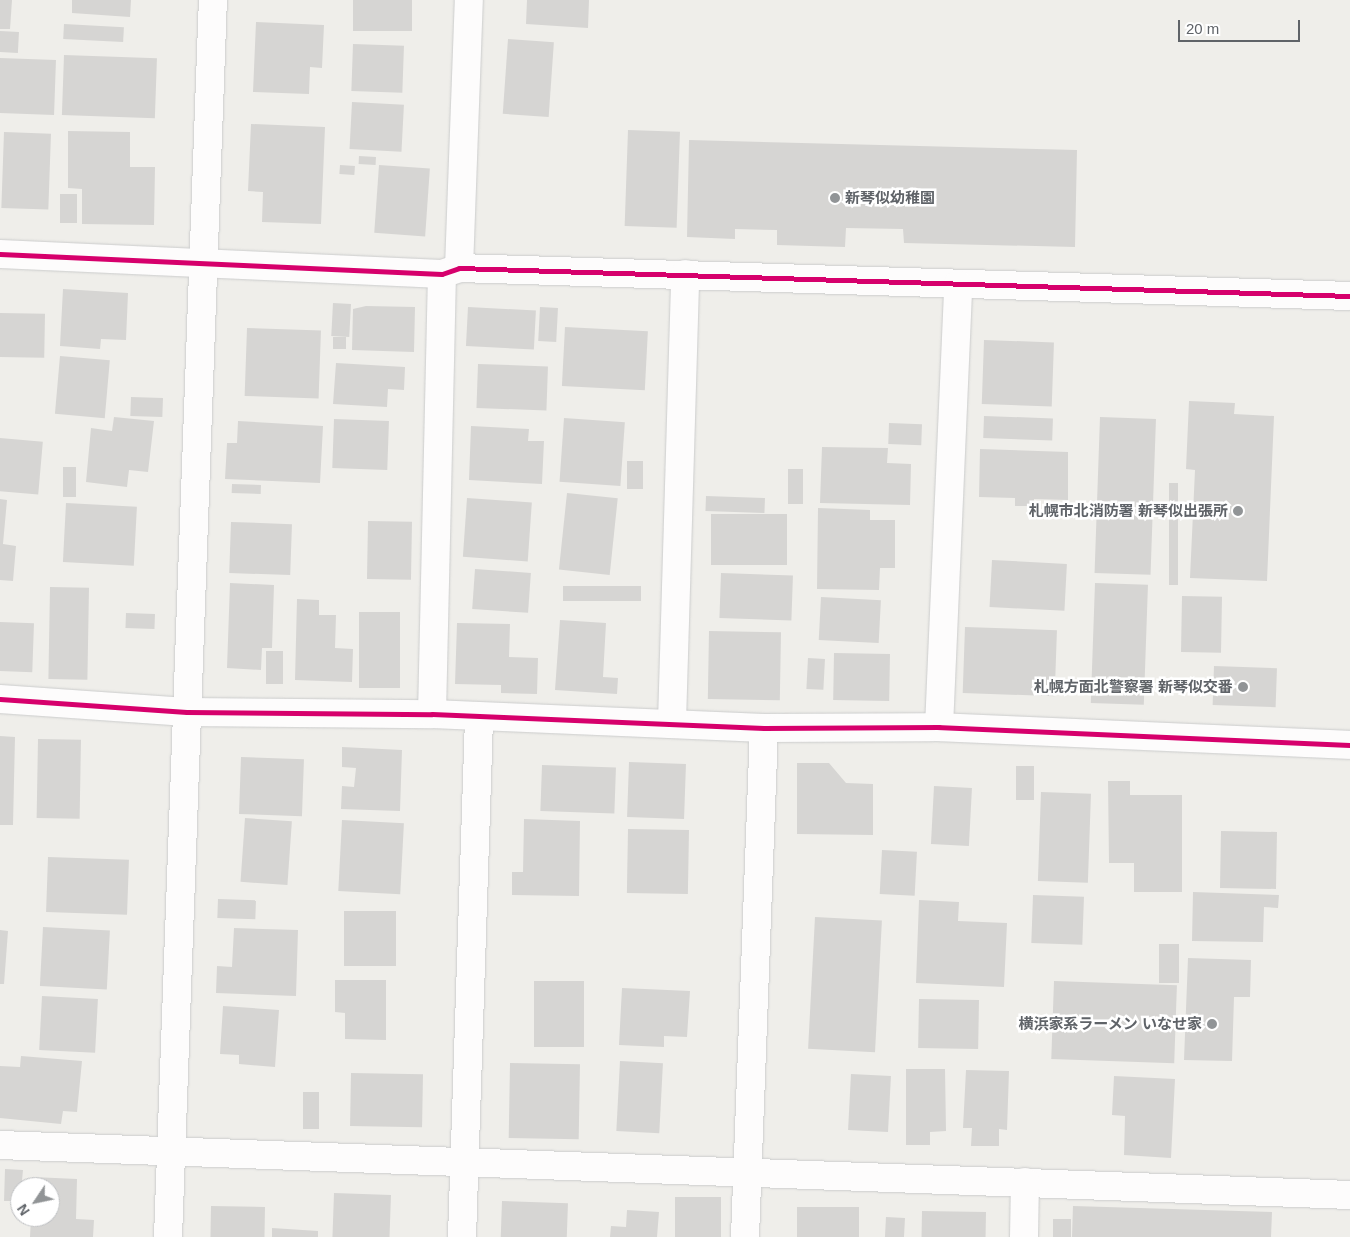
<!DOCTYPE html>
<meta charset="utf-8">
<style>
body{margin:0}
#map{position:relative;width:1350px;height:1237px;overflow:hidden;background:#efeeea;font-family:Arial,"Noto Sans JP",sans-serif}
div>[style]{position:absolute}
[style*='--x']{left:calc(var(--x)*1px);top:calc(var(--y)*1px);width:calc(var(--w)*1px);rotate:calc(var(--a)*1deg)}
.building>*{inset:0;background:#d6d5d3;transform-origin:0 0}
.roads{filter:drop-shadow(0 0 1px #cbcccc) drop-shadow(0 0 1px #cbcccc)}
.street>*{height:28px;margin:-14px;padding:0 14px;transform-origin:14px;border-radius:14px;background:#fdfcfc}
.cycleway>*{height:5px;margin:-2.5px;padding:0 2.5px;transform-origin:2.5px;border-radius:2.5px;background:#d6006c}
.dots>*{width:14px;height:14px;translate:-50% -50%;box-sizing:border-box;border:2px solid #fff;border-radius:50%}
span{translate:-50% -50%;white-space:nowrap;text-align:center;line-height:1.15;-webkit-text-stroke:5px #fff;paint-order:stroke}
.poi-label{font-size:15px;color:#5f6368;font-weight:700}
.left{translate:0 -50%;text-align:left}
.right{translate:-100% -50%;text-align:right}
.north{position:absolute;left:10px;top:1177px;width:50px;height:50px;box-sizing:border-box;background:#fff;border:1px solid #bfc1c3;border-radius:50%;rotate:236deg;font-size:14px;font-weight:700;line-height:20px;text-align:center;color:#5f6368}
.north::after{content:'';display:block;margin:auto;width:18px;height:22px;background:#919496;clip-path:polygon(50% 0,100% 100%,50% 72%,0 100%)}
.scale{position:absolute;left:1178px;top:20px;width:122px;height:22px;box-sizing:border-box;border:2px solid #5f6368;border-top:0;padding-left:6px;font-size:15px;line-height:18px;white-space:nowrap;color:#5f6368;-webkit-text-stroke:4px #fff;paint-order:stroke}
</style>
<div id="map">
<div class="building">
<i style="clip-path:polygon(0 0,12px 0,10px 29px,0 29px)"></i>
<i style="clip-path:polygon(72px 0,131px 0,130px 17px,72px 13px)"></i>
<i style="left:353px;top:0;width:59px;height:31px"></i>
<i style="clip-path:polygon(527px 0,589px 0,588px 28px,526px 24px)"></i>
<i style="clip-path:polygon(256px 22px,324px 25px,322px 68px,310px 67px,309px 94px,253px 92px)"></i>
<i style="left:64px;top:24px;width:60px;height:15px;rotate:3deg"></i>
<i style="left:0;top:31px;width:19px;height:21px;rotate:3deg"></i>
<i style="left:508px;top:39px;width:46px;height:75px;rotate:4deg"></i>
<i style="left:353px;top:44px;width:51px;height:47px;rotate:2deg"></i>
<i style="left:64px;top:55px;width:93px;height:60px;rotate:2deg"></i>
<i style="left:0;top:58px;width:56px;height:55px;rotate:2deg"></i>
<i style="left:352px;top:102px;width:52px;height:47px;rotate:3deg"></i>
<i style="clip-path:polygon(251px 124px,325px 127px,321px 224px,262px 222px,263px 192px,248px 191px)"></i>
<i style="left:628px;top:130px;width:52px;height:96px;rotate:2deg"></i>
<i style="clip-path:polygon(68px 131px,130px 132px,130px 167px,155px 167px,154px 225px,82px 224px,82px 189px,68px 188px)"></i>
<i style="left:4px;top:132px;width:47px;height:76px;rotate:2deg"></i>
<i style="clip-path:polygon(689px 140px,1077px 150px,1075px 247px,904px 243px,903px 229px,846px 228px,845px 247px,777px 245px,777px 230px,735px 229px,735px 239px,687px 237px)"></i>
<i style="left:359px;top:156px;width:17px;height:8px;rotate:3deg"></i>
<i style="left:340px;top:165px;width:15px;height:9px;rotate:4deg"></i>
<i style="left:379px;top:165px;width:51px;height:68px;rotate:4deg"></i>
<i style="left:60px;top:194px;width:17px;height:29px"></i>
<i style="clip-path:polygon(63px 289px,128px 293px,126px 340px,101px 339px,100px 349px,60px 346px)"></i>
<i style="left:333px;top:303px;width:18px;height:33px;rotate:3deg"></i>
<i style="clip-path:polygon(366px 306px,415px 307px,414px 352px,352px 350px,353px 309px)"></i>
<i style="left:468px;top:307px;width:68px;height:39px;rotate:3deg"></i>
<i style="left:540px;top:307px;width:18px;height:34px;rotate:3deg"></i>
<i style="left:0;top:313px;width:45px;height:44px;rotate:1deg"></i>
<i style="left:565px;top:327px;width:83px;height:59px;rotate:3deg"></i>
<i style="left:247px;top:328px;width:74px;height:68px;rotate:2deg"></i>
<i style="left:333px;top:337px;width:13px;height:12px"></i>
<i style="left:984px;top:340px;width:70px;height:64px;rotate:2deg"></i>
<i style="left:60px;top:356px;width:50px;height:58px;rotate:5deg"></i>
<i style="clip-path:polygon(336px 363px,405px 367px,404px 390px,388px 389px,387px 407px,333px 404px)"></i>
<i style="left:478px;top:364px;width:70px;height:44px;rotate:2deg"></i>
<i style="left:131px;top:397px;width:32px;height:19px;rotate:2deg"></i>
<i style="clip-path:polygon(1189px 401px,1235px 403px,1234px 414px,1274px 416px,1267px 581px,1190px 578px,1195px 470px,1186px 469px)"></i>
<i style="left:984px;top:416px;width:69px;height:22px;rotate:2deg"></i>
<i style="clip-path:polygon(114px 417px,154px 421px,148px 472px,129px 470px,127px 487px,86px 482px,91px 428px,112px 431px)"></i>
<i style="left:1100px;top:417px;width:56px;height:156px;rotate:2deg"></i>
<i style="left:564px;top:418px;width:61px;height:64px;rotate:4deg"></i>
<i style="left:334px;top:419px;width:55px;height:49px;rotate:2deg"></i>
<i style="clip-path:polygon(238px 421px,323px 426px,320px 483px,225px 479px,227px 443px,237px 443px)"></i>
<i style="left:889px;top:423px;width:33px;height:21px;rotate:2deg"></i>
<i style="clip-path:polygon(471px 426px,529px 429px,528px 441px,544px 441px,542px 484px,469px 480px)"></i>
<i style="left:0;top:438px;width:43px;height:53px;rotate:5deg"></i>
<i style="clip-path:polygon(822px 447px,888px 448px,887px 463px,911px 464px,910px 505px,820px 503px)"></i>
<i style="clip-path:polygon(980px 449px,1068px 452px,1068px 500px,1034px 499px,1034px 506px,1015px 506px,1015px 498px,979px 497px)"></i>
<i style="left:627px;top:461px;width:16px;height:28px"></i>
<i style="left:63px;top:467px;width:13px;height:30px"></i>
<i style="left:788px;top:469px;width:15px;height:35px"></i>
<i style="left:1169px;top:483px;width:9px;height:102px"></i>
<i style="left:232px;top:484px;width:29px;height:9px;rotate:2deg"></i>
<i style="left:567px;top:493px;width:51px;height:77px;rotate:6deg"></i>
<i style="left:706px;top:496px;width:59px;height:15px;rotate:2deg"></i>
<i style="left:467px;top:498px;width:65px;height:59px;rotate:4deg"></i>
<i style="clip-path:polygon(0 499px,7px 500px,3px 544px,16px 546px,13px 581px,0 580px)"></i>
<i style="left:66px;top:503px;width:71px;height:59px;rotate:3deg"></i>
<i style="clip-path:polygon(818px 508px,870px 510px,870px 520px,895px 520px,895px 568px,880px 568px,879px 590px,817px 589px)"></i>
<i style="left:711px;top:514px;width:76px;height:51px"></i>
<i style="left:368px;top:521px;width:44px;height:58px;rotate:1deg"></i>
<i style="left:231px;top:522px;width:61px;height:51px;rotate:2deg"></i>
<i style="left:992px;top:560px;width:75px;height:47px;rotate:3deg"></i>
<i style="left:475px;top:569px;width:56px;height:40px;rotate:4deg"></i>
<i style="left:721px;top:573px;width:72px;height:45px;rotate:2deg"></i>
<i style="clip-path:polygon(230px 583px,274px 585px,272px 648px,262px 648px,261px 670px,227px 668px)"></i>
<i style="left:1095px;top:583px;width:53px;height:120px;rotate:2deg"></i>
<i style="left:563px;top:586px;width:78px;height:15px"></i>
<i style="left:50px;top:587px;width:39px;height:92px;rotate:1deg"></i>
<i style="left:1182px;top:596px;width:40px;height:56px;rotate:1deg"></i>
<i style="left:821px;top:597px;width:60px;height:43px;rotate:3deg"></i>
<i style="clip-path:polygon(297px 599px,319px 600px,319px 615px,336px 615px,335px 648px,353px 649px,352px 682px,295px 680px)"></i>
<i style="left:359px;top:612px;width:41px;height:76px"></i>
<i style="left:126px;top:613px;width:29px;height:15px;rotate:2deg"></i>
<i style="clip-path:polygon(560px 620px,606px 623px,603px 677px,618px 678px,617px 694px,555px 690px)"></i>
<i style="left:0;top:622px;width:34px;height:49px;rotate:2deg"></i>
<i style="clip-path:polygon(457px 623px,510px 624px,509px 657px,538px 658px,537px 694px,501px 693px,501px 685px,455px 684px)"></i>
<i style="left:965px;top:627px;width:92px;height:66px;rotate:2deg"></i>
<i style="left:709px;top:631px;width:72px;height:68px;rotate:1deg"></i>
<i style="left:266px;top:651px;width:17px;height:33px"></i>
<i style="left:834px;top:653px;width:56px;height:47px;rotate:1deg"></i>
<i style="left:808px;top:658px;width:17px;height:31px;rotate:3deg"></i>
<i style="left:1214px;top:666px;width:63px;height:39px;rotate:2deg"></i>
<i style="clip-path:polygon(0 736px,15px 737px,13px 825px,0 825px)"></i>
<i style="left:38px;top:739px;width:43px;height:79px;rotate:1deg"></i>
<i style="clip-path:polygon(342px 747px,402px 750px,400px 811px,341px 809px,342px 786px,354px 787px,356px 768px,342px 767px)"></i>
<i style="left:241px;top:757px;width:63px;height:57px;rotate:2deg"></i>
<i style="left:629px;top:762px;width:57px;height:55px;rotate:2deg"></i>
<i style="clip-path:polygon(797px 763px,829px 763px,846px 783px,873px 784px,873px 835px,797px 834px)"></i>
<i style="left:542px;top:765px;width:74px;height:46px;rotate:2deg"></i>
<i style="left:1016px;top:766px;width:18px;height:34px"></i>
<i style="clip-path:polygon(1108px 781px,1130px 781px,1130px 795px,1182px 795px,1182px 892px,1134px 892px,1134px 863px,1109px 863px)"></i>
<i style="left:934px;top:786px;width:38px;height:58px;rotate:3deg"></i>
<i style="left:1041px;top:792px;width:50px;height:89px;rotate:2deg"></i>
<i style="left:245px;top:818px;width:47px;height:64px;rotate:4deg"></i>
<i style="clip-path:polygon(524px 819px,580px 821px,579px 896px,512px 895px,512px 872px,523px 872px)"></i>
<i style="left:342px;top:820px;width:62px;height:71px;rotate:3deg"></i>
<i style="left:628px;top:829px;width:61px;height:64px;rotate:1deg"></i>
<i style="left:1221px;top:831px;width:56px;height:57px;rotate:1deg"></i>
<i style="left:882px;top:850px;width:35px;height:44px;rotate:3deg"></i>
<i style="left:48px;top:857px;width:81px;height:55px;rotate:2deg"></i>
<i style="clip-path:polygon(1193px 892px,1279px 895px,1278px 908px,1264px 907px,1263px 942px,1192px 941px)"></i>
<i style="left:1033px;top:895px;width:51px;height:48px;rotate:2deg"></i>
<i style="left:218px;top:899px;width:38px;height:19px;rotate:2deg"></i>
<i style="clip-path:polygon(919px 900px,959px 902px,958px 921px,1007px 923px,1004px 987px,916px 983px)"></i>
<i style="left:344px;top:911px;width:52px;height:55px"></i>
<i style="left:815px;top:917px;width:67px;height:132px;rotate:3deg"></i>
<i style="left:43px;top:927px;width:67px;height:59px;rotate:3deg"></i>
<i style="clip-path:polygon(234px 928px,298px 930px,296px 996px,216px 993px,217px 966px,232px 967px)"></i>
<i style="clip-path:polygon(0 930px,8px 931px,4px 984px,0 984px)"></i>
<i style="left:1159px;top:944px;width:20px;height:39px"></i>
<i style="clip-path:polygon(1188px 958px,1251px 960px,1250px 997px,1234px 997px,1232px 1061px,1184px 1060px)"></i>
<i style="clip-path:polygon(335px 980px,386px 980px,386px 1040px,345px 1039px,345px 1013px,335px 1012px)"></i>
<i style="left:534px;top:981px;width:50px;height:66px"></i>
<i style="left:1054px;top:981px;width:123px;height:78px;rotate:2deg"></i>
<i style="clip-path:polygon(622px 988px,690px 991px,687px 1037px,664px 1036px,664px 1047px,619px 1045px)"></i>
<i style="left:42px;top:996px;width:56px;height:54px;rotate:3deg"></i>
<i style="left:919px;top:999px;width:60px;height:49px;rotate:1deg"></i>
<i style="clip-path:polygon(223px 1006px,279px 1010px,275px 1067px,239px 1064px,239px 1055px,220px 1054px)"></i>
<i style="clip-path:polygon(21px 1056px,82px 1061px,77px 1112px,63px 1111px,61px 1124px,0 1118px,0 1066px,20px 1067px)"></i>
<i style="left:620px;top:1061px;width:43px;height:70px;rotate:3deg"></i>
<i style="left:510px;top:1063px;width:70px;height:75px;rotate:1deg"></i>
<i style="clip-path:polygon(906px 1069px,945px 1069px,946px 1131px,930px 1132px,930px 1145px,906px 1145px)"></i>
<i style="clip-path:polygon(966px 1070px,1009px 1071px,1007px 1130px,999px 1129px,999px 1146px,971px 1146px,972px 1128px,963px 1128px)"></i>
<i style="left:351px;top:1073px;width:72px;height:53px;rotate:1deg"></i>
<i style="left:851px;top:1074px;width:40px;height:56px;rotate:3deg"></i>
<i style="clip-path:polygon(1114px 1076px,1175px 1079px,1171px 1158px,1124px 1155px,1125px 1116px,1112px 1115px)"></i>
<i style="left:303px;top:1092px;width:16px;height:37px"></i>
<i style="clip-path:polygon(5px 1169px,23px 1170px,20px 1201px,4px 1201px)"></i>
<i style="clip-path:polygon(33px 1177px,77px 1179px,76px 1219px,94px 1220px,93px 1237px,30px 1237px,31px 1217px,50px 1217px,50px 1187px,32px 1187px)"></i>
<i style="left:334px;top:1193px;width:57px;height:44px;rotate:2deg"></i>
<i style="left:675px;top:1197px;width:46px;height:40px"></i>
<i style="left:502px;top:1201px;width:66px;height:36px;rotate:2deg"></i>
<i style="left:211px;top:1206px;width:54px;height:31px;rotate:1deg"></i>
<i style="clip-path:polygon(1073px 1206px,1272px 1212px,1271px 1237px,1072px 1237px)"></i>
<i style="left:797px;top:1207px;width:62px;height:30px"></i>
<i style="clip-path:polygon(627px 1210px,659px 1212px,657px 1237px,610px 1237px,611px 1226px,626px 1227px)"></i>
<i style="left:922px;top:1211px;width:64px;height:26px;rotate:1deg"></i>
<i style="left:886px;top:1217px;width:19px;height:20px;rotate:3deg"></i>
<i style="left:1053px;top:1219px;width:18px;height:18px"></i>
<i style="clip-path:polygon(272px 1228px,318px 1231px,318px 1237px,272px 1237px)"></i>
</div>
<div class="roads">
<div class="street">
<i style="--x:0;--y:254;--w:442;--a:2.6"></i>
<i style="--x:442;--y:274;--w:18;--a:-19"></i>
<i style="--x:459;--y:268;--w:891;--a:1.8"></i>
<i style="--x:459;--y:268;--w:268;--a:-87.9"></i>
<i style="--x:0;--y:699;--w:187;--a:4"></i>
<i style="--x:187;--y:712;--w:245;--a:0.5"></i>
<i style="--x:432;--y:714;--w:332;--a:2.4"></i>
<i style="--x:764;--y:728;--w:175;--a:-0.3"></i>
<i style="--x:939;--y:727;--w:411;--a:2.5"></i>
<i style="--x:432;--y:714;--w:440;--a:-88.7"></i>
<i style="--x:672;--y:722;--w:448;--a:-88.3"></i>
<i style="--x:939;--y:727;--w:443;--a:-87.5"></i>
<i style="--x:0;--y:1145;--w:1351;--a:2.12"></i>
<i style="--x:168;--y:1237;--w:1238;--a:-87.92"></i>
<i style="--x:462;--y:1237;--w:518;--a:-88.12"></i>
<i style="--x:745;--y:1237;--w:509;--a:-87.86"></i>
<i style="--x:1024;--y:1237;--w:55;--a:-89"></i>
</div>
</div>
<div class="cycleway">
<i style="--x:0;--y:254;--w:442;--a:2.6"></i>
<i style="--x:442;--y:274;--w:18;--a:-19"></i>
<i style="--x:459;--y:268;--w:891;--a:1.8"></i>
<i style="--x:0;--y:699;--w:187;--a:4"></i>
<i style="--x:187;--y:712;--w:245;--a:0.5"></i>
<i style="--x:432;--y:714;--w:332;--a:2.4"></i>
<i style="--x:764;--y:728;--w:175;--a:-0.3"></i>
<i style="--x:939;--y:727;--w:411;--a:2.5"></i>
</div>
<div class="dots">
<i style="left:835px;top:198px;background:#919496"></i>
<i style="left:1238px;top:511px;background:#919496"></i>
<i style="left:1243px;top:687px;background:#919496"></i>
<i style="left:1212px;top:1024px;background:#919496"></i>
</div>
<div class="poi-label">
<span class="left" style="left:845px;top:198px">新琴似幼稚園</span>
<span class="right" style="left:1228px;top:511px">札幌市北消防署 新琴似出張所</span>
<span class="right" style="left:1233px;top:687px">札幌方面北警察署 新琴似交番</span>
<span class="right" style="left:1202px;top:1024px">横浜家系ラーメン いなせ家</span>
</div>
<div class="north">N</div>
<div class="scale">20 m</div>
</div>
